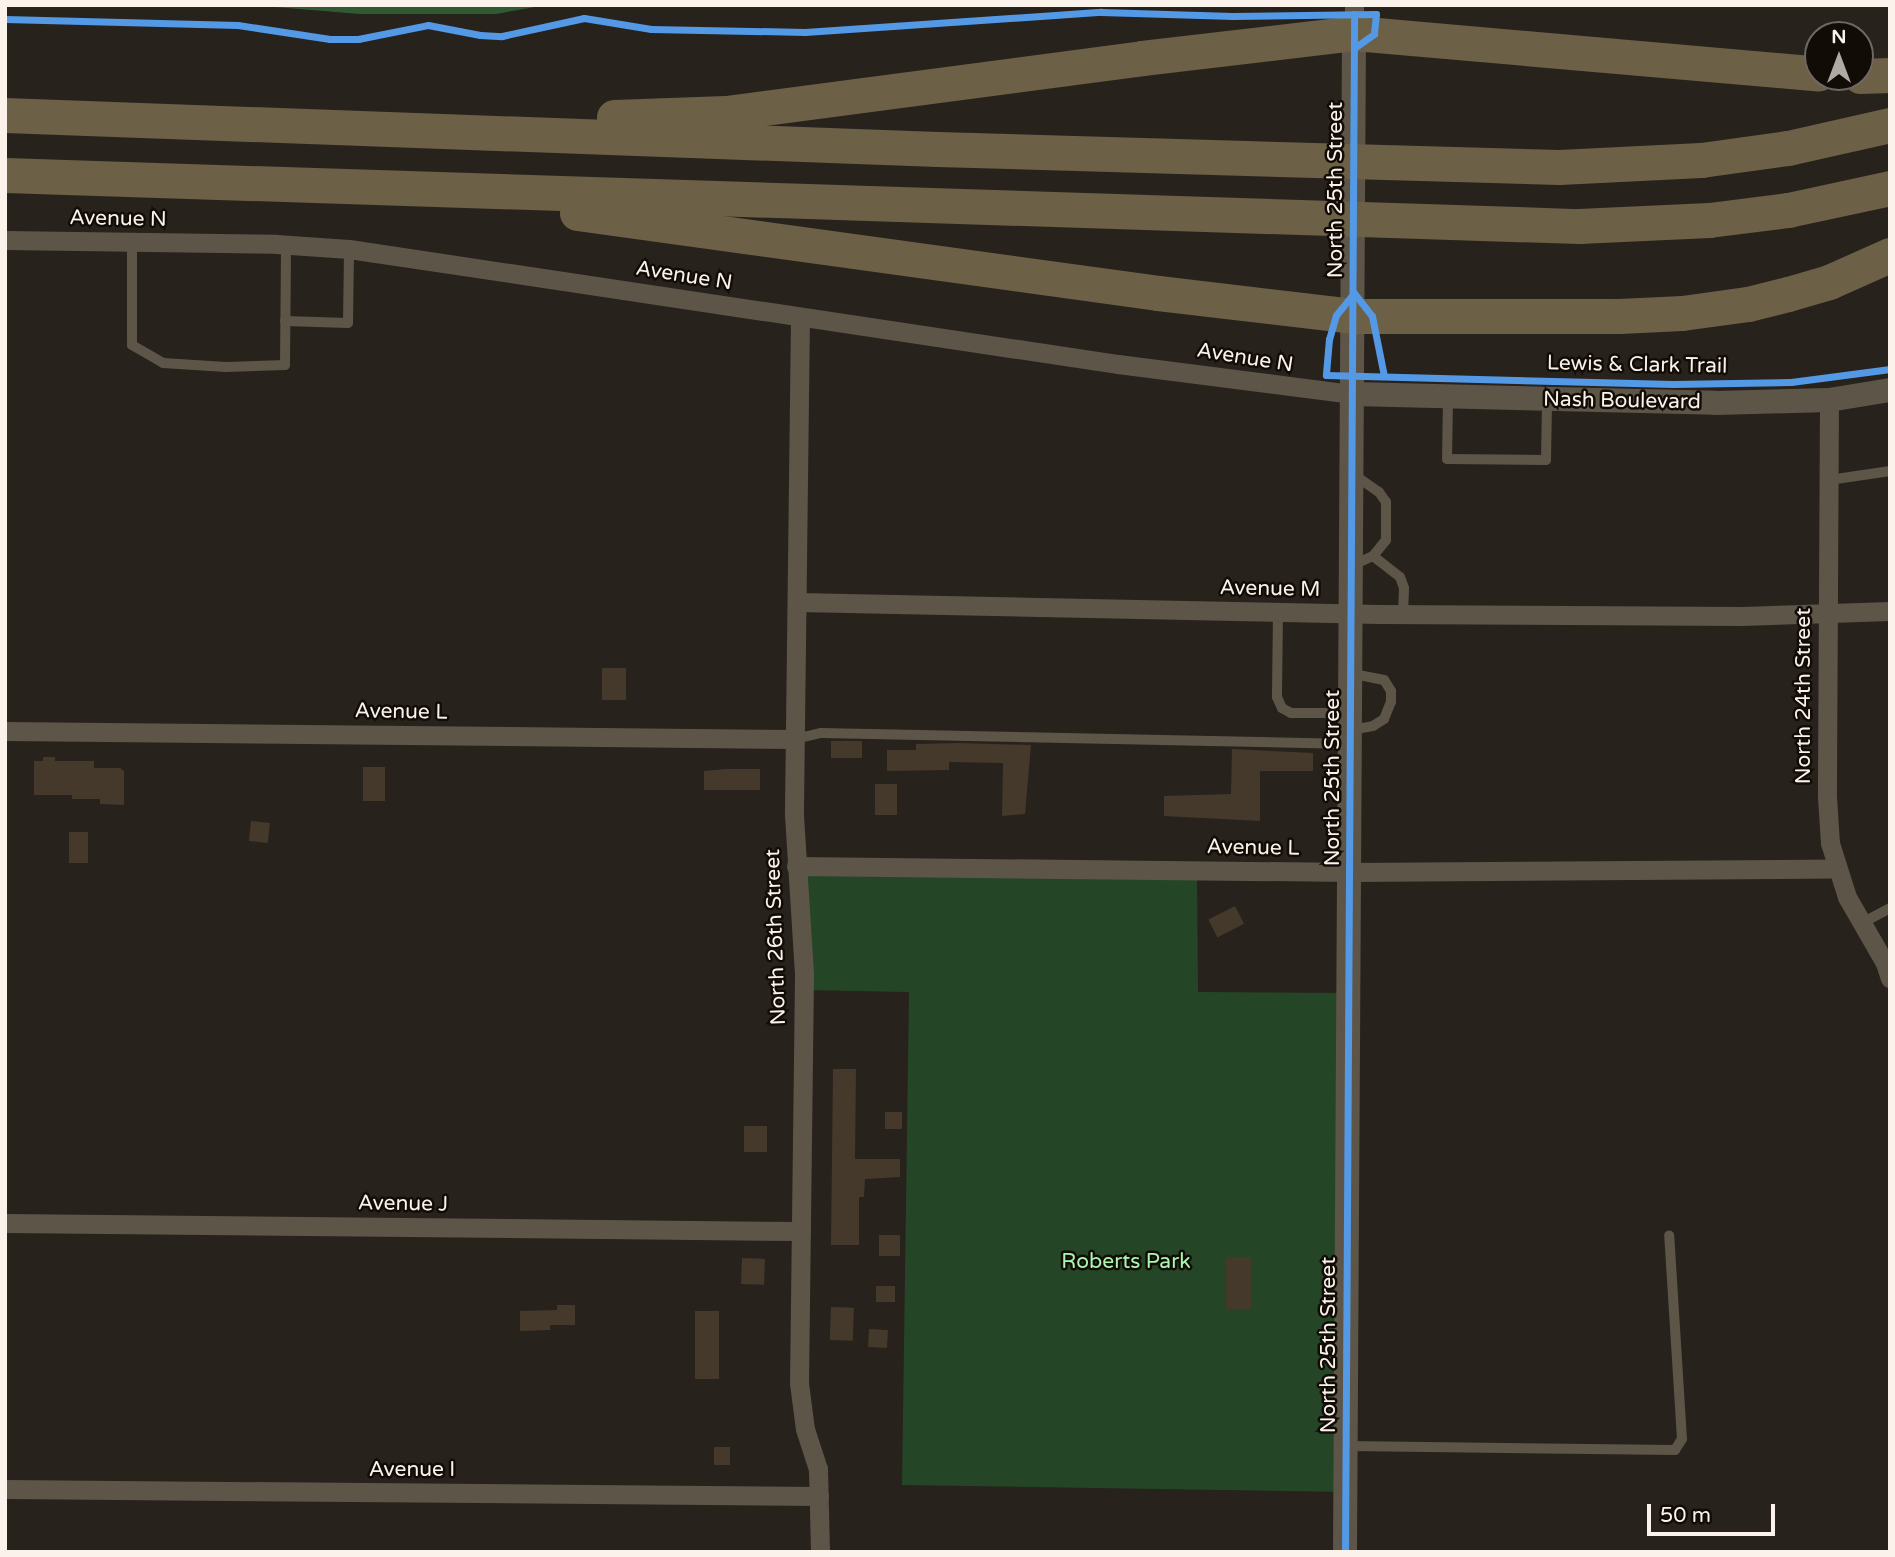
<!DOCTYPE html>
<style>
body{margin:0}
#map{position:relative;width:1895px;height:1557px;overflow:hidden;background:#28221c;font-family:"Varela Round",sans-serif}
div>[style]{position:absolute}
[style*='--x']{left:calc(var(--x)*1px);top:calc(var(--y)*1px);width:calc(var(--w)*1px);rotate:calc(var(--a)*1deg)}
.green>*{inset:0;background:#244626}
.forest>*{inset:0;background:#2f5a33}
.building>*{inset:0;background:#45392c;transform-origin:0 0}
.service>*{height:10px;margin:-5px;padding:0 5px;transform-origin:5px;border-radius:5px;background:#5d5548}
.minor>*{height:19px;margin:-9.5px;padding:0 9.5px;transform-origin:9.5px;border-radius:9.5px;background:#5d5548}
.tertiary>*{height:24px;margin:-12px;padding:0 12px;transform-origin:12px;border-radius:12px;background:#5d5548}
.motorway>*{height:35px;margin:-17.5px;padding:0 17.5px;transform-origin:17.5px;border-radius:17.5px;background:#6c6046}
.cycleway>*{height:7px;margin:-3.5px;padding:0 3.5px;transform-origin:3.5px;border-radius:3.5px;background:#5399e6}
span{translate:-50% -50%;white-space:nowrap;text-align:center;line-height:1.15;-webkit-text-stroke:5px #120c07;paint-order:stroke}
.street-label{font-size:21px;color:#fbf2eb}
.park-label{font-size:21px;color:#a9f6b0}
.frame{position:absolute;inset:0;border:7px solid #fbf2eb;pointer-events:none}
.north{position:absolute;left:1804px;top:21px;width:70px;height:70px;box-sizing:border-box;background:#120c07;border:2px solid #6f6862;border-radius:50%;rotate:0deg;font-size:19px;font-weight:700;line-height:28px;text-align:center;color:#fbf2eb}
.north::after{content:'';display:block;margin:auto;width:24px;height:32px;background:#b1a9a3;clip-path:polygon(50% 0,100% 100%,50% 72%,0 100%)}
.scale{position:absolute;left:1647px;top:1504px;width:128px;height:32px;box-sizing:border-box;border:4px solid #fbf2eb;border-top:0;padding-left:9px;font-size:21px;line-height:24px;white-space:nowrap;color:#fbf2eb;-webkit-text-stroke:5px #120c07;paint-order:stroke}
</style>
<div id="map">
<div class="green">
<i style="clip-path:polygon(796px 866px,1197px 870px,1198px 992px,1349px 993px,1346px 1492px,902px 1485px,909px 992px,804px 990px)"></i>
</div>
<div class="forest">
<i style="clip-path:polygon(252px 5px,546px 5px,496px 14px,360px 14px)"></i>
</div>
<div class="building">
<i style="left:602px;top:668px;width:24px;height:32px"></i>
<i style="left:831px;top:741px;width:31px;height:17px"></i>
<i style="clip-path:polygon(959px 743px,1031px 745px,1025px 814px,1002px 816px,1003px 763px,949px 762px,949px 770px,887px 771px,887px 750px,916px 750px,916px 744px)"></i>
<i style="clip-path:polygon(1232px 749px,1313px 753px,1313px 771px,1260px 771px,1260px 821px,1164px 816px,1164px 796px,1231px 794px)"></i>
<i style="clip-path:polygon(43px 757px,55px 757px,55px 761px,94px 761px,94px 768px,120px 768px,124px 771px,124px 805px,100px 804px,100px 799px,72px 799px,72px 795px,34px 795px,34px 761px,43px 761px)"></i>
<i style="left:363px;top:767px;width:22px;height:34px"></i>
<i style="clip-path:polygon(725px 769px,760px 769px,760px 790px,704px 790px,704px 771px)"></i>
<i style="left:875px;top:784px;width:22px;height:31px"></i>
<i style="left:251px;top:821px;width:19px;height:20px;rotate:6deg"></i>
<i style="left:69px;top:832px;width:19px;height:31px"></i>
<i style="left:1235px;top:906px;width:20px;height:30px;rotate:63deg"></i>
<i style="clip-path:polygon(833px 1069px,856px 1069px,855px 1159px,900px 1159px,900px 1177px,865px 1179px,864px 1197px,859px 1197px,859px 1245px,831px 1245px)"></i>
<i style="left:885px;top:1112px;width:17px;height:17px"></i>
<i style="left:744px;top:1126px;width:23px;height:26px"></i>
<i style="left:879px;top:1235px;width:21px;height:21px"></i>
<i style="left:1226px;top:1257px;width:25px;height:52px"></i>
<i style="left:742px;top:1258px;width:23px;height:26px;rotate:2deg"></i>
<i style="left:876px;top:1286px;width:19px;height:16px"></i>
<i style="clip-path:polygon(557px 1305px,575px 1305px,575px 1325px,550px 1325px,550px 1330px,520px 1331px,520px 1311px,557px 1310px)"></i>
<i style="left:831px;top:1307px;width:23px;height:33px;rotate:2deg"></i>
<i style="left:695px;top:1311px;width:24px;height:68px"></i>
<i style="left:869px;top:1329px;width:19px;height:18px;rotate:3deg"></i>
<i style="left:714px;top:1447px;width:16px;height:18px"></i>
</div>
<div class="service">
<i style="--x:132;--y:242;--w:103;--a:90"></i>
<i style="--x:132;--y:345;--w:36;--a:30"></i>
<i style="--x:163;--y:363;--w:63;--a:3.6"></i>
<i style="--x:226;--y:367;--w:59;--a:-1.9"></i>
<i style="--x:285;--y:365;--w:120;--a:-89.5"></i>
<i style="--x:285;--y:321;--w:63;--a:1.8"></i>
<i style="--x:348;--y:323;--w:74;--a:-89.2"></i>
<i style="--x:1448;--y:398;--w:61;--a:90.9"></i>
<i style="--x:1447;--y:459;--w:99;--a:0.6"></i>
<i style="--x:1546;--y:460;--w:60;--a:-89"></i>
<i style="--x:1353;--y:474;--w:32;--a:35"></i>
<i style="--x:1379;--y:492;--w:12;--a:55"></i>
<i style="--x:1386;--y:502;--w:38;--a:90"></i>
<i style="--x:1386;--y:540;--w:21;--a:129"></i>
<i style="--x:1373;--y:556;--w:22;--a:156"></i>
<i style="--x:1829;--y:480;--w:62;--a:-8.4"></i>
<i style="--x:1373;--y:556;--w:34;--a:38"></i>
<i style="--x:1400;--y:577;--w:12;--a:70"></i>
<i style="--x:1404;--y:588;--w:25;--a:92"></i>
<i style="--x:1278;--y:612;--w:85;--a:90.7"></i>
<i style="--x:1277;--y:697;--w:12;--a:66"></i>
<i style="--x:1282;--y:708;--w:10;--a:29"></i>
<i style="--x:1291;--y:713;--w:57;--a:0"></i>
<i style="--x:1351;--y:730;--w:22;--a:-10"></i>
<i style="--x:1373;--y:726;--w:13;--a:-32"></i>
<i style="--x:1384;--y:719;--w:18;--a:-68"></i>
<i style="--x:1391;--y:702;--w:11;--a:-90"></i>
<i style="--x:1391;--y:691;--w:13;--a:-122"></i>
<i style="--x:1384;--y:680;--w:33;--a:-169"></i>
<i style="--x:795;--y:739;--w:27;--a:-13"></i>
<i style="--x:821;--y:733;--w:529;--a:1.19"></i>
<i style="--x:1862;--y:923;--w:32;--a:-28"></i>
<i style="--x:1347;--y:1446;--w:328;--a:0.7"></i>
<i style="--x:1675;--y:1450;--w:13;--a:-58"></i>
<i style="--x:1682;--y:1439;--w:204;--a:-93.6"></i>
</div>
<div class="minor">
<i style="--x:1354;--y:5;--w:28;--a:90"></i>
<i style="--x:5;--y:240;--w:271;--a:0.8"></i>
<i style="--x:276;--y:244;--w:73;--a:3.9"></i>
<i style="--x:349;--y:249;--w:778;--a:8.51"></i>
<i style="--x:1118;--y:364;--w:237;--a:7.3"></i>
<i style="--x:800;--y:317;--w:498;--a:90.7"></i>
<i style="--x:794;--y:815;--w:161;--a:86.4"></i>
<i style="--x:804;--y:976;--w:407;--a:90.7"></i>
<i style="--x:799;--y:1383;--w:46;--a:82.6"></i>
<i style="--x:805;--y:1429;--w:42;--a:72"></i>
<i style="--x:818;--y:1469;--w:83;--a:88.6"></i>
<i style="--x:1829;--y:400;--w:397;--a:90.3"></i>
<i style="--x:1827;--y:797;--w:46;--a:86.3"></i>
<i style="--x:1830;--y:843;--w:57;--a:72.5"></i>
<i style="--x:1847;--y:897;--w:76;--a:60.1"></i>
<i style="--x:1885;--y:963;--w:16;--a:72"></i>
<i style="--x:797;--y:602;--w:583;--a:1.18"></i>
<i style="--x:1380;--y:614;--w:361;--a:0.3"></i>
<i style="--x:1741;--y:616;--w:149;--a:-1.9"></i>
<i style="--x:5;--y:731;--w:790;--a:0.58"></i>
<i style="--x:796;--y:866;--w:554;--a:0.62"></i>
<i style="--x:1350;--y:872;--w:486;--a:-0.4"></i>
<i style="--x:5;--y:1223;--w:796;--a:0.58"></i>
<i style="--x:5;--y:1489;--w:814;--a:0.49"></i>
</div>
<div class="tertiary">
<i style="--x:1353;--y:394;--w:363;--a:1.4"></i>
<i style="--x:1716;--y:403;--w:113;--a:-1.5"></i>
<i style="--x:1829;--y:400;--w:62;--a:-9.3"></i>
<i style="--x:1345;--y:1552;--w:1519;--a:-89.66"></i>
</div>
<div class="motorway">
<i style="--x:1860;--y:76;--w:30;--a:-2"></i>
<i style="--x:5;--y:115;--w:933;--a:2.09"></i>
<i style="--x:937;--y:149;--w:622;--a:1.66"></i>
<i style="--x:1559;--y:167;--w:142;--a:-2.8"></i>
<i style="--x:1701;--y:160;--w:88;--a:-7.9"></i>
<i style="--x:1788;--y:148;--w:105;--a:-12.7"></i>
<i style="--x:614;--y:117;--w:112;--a:-2"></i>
<i style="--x:726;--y:113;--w:420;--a:-7.5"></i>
<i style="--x:1142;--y:58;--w:213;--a:-6.7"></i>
<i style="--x:1354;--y:33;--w:466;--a:5"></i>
<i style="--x:5;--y:175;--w:1575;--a:1.86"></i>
<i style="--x:1579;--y:226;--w:130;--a:-2.6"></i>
<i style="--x:1709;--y:220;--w:80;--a:-7.2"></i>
<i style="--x:1788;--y:210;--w:104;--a:-12.2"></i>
<i style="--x:577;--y:213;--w:586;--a:7.84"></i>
<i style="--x:1158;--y:293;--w:196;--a:6.7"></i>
<i style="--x:1353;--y:316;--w:266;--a:0"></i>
<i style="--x:1619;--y:316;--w:63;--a:-2.7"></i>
<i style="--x:1682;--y:313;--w:67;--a:-7.8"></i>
<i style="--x:1748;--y:304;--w:41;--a:-14"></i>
<i style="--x:1788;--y:294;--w:43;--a:-16.3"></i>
<i style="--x:1829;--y:282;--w:67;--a:-23.9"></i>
</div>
<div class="cycleway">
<i style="--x:5;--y:19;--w:233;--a:1.5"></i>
<i style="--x:238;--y:25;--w:93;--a:8.7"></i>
<i style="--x:330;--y:39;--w:28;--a:0"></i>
<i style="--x:358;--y:39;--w:71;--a:-11.3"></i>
<i style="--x:428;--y:25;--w:53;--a:10.9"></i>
<i style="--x:480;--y:35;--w:22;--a:3"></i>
<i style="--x:502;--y:36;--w:84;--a:-12.4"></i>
<i style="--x:584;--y:18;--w:68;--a:9.3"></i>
<i style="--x:651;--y:29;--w:154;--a:1.1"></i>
<i style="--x:805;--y:32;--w:297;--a:-3.9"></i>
<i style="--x:1101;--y:12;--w:132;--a:1.7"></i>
<i style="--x:1233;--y:16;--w:143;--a:-0.8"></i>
<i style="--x:1376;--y:14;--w:20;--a:96"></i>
<i style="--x:1374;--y:34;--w:24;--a:145"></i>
<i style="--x:1354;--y:293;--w:28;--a:129"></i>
<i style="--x:1336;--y:315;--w:25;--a:106"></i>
<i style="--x:1329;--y:339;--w:36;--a:95"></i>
<i style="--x:1326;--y:375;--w:347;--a:1.5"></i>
<i style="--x:1673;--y:384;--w:118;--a:-1"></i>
<i style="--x:1791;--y:382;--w:100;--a:-7.5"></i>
<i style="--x:1354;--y:293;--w:29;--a:52"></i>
<i style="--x:1372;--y:316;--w:61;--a:78.7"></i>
<i style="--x:1345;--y:1552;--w:1538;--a:-89.66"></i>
</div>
<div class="street-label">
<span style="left:1336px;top:190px;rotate:-90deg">North 25th Street</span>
<span style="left:118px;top:219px;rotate:1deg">Avenue N</span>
<span style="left:684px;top:276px;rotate:9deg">Avenue N</span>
<span style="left:1245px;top:358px;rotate:9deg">Avenue N</span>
<span style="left:1637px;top:365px;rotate:1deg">Lewis &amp; Clark Trail</span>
<span style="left:1622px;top:401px;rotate:1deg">Nash Boulevard</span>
<span style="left:1270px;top:589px;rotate:1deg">Avenue M</span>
<span style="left:1804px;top:696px;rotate:-90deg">North 24th Street</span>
<span style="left:401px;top:712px;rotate:1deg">Avenue L</span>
<span style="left:1333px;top:778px;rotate:-90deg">North 25th Street</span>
<span style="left:1253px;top:848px;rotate:1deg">Avenue L</span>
<span style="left:776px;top:937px;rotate:-92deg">North 26th Street</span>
<span style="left:403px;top:1204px;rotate:1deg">Avenue J</span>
<span style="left:1329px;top:1345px;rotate:-90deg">North 25th Street</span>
<span style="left:412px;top:1470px">Avenue I</span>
</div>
<div class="park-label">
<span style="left:1126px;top:1262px">Roberts Park</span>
</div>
<div class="frame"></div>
<div class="north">N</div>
<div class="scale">50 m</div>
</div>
